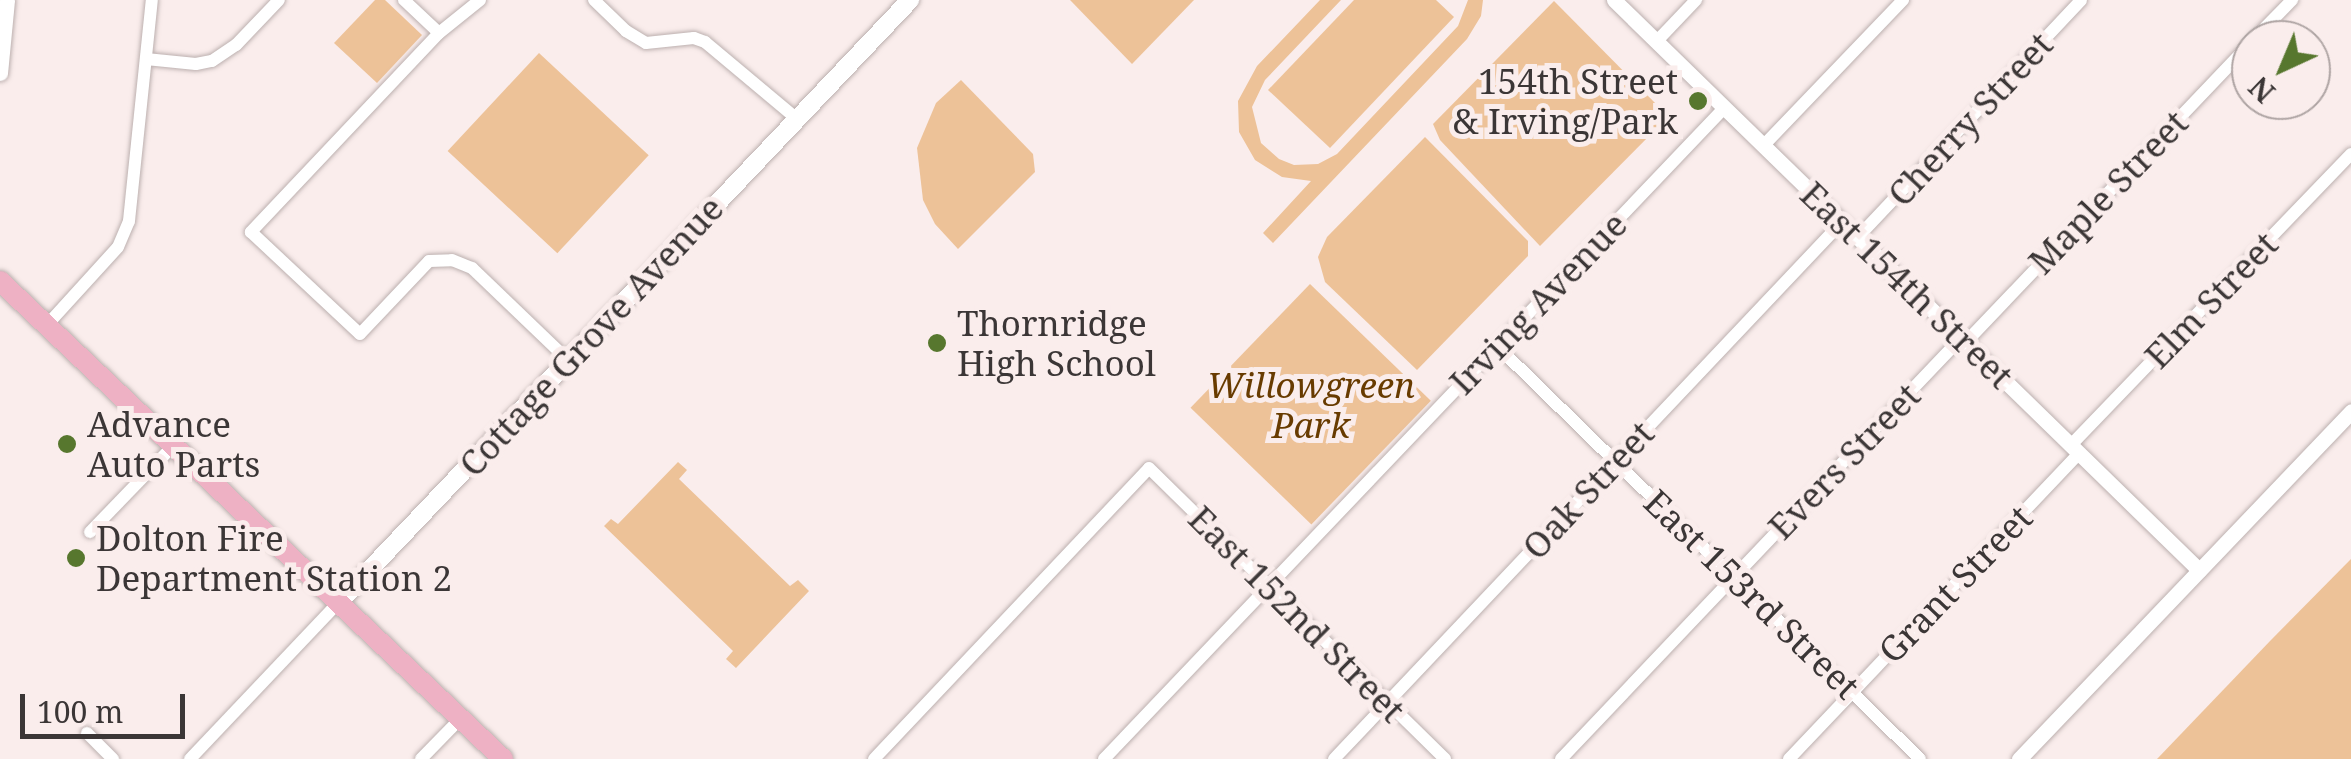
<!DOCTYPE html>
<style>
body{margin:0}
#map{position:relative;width:2351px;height:759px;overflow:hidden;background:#faedec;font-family:"Noto Serif",serif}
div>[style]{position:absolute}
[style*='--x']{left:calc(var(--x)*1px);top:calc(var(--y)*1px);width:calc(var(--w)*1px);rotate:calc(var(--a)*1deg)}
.green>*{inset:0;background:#edc298;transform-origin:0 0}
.roads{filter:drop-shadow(0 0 2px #bcb0af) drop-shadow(0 0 2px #bcb0af)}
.minor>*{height:12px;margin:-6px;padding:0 6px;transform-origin:6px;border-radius:6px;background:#fff}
.tertiary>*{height:15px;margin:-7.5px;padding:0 7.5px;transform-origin:7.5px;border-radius:7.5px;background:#fff}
.secondary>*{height:18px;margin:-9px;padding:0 9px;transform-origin:9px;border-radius:9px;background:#fff}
.primary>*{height:20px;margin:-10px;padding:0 10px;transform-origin:10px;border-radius:10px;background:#eeb1c4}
.dots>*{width:28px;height:28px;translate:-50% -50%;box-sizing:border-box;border:5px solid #faedec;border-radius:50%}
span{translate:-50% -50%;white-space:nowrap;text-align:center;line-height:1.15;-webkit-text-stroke:10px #faedec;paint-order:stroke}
.poi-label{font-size:35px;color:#3b3636}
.right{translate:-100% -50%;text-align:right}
.left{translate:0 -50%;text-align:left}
.street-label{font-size:35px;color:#3b3636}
.park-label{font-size:35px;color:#683b00;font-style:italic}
.north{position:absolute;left:2231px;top:20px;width:100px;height:100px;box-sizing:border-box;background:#faedec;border:2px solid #aea4a3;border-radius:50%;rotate:224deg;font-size:28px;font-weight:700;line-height:40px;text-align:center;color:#3b3636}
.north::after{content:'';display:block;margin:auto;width:35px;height:45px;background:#57772e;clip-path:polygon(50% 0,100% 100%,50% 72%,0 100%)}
.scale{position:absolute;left:20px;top:694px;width:165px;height:45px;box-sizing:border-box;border:5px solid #3b3636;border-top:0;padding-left:12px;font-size:30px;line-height:35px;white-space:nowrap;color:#3b3636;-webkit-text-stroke:8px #faedec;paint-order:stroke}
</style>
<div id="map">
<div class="green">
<i style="clip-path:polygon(375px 0,385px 0,422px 35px,377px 83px,334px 43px)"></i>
<i style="clip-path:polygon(1070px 0,1194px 0,1132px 64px)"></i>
<i style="clip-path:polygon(1320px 0,1341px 0,1265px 80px,1252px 107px,1261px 143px,1279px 159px,1294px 165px,1318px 164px,1337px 154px,1458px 26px,1468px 0,1483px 0,1481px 16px,1467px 39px,1273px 243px,1263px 233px,1311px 181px,1282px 177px,1255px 160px,1239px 132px,1238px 101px,1257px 66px)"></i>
<i style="clip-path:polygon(1354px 0,1436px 0,1454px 17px,1330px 148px,1268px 90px)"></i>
<i style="clip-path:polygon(1554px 1px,1662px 110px,1662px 123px,1540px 246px,1440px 140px,1433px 124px)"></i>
<i style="left:539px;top:53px;width:150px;height:134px;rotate:43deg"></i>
<i style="clip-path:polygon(961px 80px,1033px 154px,1035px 172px,958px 249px,935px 224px,923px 200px,917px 148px,936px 103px)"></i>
<i style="clip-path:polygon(1425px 137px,1528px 241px,1528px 256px,1417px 370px,1325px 282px,1318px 257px,1327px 237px)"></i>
<i style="left:1310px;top:284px;width:168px;height:172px;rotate:44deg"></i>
<i style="clip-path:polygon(678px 462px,687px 470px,679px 479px,790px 586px,798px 580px,809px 591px,736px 668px,726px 659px,733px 651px,604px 526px,611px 519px,618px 524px)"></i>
<i style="clip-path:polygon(2351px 559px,2351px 759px,2157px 759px,2271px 640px)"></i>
</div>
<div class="roads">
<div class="minor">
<i style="--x:404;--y:0;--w:48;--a:43.3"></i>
<i style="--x:480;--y:0;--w:53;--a:141.2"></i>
<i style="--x:439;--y:33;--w:274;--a:133.4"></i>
<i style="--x:251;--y:232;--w:149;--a:43.1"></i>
<i style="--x:360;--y:334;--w:100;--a:-46.6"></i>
<i style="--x:429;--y:261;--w:23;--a:-2"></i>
<i style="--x:452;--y:260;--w:22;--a:22"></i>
<i style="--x:472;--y:268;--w:133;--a:43.8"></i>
<i style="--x:594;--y:0;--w:45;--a:44.1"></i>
<i style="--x:626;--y:31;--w:23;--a:31"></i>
<i style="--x:646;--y:43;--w:48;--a:-5.9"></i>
<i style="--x:694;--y:38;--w:12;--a:20"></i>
<i style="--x:705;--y:42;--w:120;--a:39.9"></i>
<i style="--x:2253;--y:40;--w:56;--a:-45.7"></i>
<i style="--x:1656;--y:42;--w:58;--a:-46.4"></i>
<i style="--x:146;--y:59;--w:50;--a:5.7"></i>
<i style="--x:196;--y:64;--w:16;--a:-11"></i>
<i style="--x:212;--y:61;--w:29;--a:-34"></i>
<i style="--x:236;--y:45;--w:62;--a:-46.3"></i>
<i style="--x:1764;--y:145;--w:201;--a:-46.2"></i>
<i style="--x:1858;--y:237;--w:325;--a:-46.7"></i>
<i style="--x:47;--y:325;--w:105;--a:-47.7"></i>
<i style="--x:118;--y:247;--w:28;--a:-67"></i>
<i style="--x:129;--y:221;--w:222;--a:-84.1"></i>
<i style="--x:1966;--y:342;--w:413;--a:-46.4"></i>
<i style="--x:1497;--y:346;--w:591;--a:44.31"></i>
<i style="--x:2071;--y:445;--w:404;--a:-46.1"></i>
<i style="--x:90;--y:532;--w:121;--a:-46"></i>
<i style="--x:87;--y:733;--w:37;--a:45"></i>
<i style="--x:190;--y:759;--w:216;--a:-46.5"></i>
<i style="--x:421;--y:759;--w:57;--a:-45.7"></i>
<i style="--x:874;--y:759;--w:400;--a:-46.6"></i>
<i style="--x:1149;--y:468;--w:415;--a:44.5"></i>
<i style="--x:1104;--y:759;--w:900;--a:-46.39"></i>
<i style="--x:1334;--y:759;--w:739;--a:-46.59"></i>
<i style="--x:1561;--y:759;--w:581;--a:-46.47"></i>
<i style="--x:1789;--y:759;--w:422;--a:-46.5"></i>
</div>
<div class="tertiary">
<i style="--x:1614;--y:0;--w:817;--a:44.26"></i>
<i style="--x:0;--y:73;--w:73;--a:-84.5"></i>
<i style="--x:2019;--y:759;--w:481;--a:-46.3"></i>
</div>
<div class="secondary">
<i style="--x:339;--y:602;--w:830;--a:-46.51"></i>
</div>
<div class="primary">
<i style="--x:0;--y:281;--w:694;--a:43.54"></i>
</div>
</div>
<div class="dots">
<i style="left:1698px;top:101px;background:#57772e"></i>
<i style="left:937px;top:343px;background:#57772e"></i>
<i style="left:67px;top:444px;background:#57772e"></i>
<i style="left:76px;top:558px;background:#57772e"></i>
</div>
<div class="poi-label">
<span class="right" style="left:1678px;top:101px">154th Street<br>&amp; Irving/Park</span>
<span class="left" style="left:957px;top:343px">Thornridge<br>High School</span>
<span class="left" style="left:87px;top:444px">Advance<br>Auto Parts</span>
<span class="left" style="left:96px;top:558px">Dolton Fire<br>Department Station 2</span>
</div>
<div class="street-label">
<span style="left:1970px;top:119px;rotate:-47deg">Cherry Street</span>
<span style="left:2108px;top:192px;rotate:-46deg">Maple Street</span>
<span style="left:1907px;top:285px;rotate:44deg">East 154th Street</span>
<span style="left:2211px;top:300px;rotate:-46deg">Elm Street</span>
<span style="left:1538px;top:303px;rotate:-46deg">Irving Avenue</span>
<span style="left:591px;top:336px;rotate:-47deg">Cottage Grove Avenue</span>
<span style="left:1844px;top:461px;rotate:-46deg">Evers Street</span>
<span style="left:1588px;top:490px;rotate:-47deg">Oak Street</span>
<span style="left:1955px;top:584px;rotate:-46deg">Grant Street</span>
<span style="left:1752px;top:594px;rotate:44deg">East 153rd Street</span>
<span style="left:1297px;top:614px;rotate:45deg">East 152nd Street</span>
</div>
<div class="park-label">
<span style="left:1311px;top:405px">Willowgreen<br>Park</span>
</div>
<div class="north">N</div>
<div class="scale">100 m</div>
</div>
